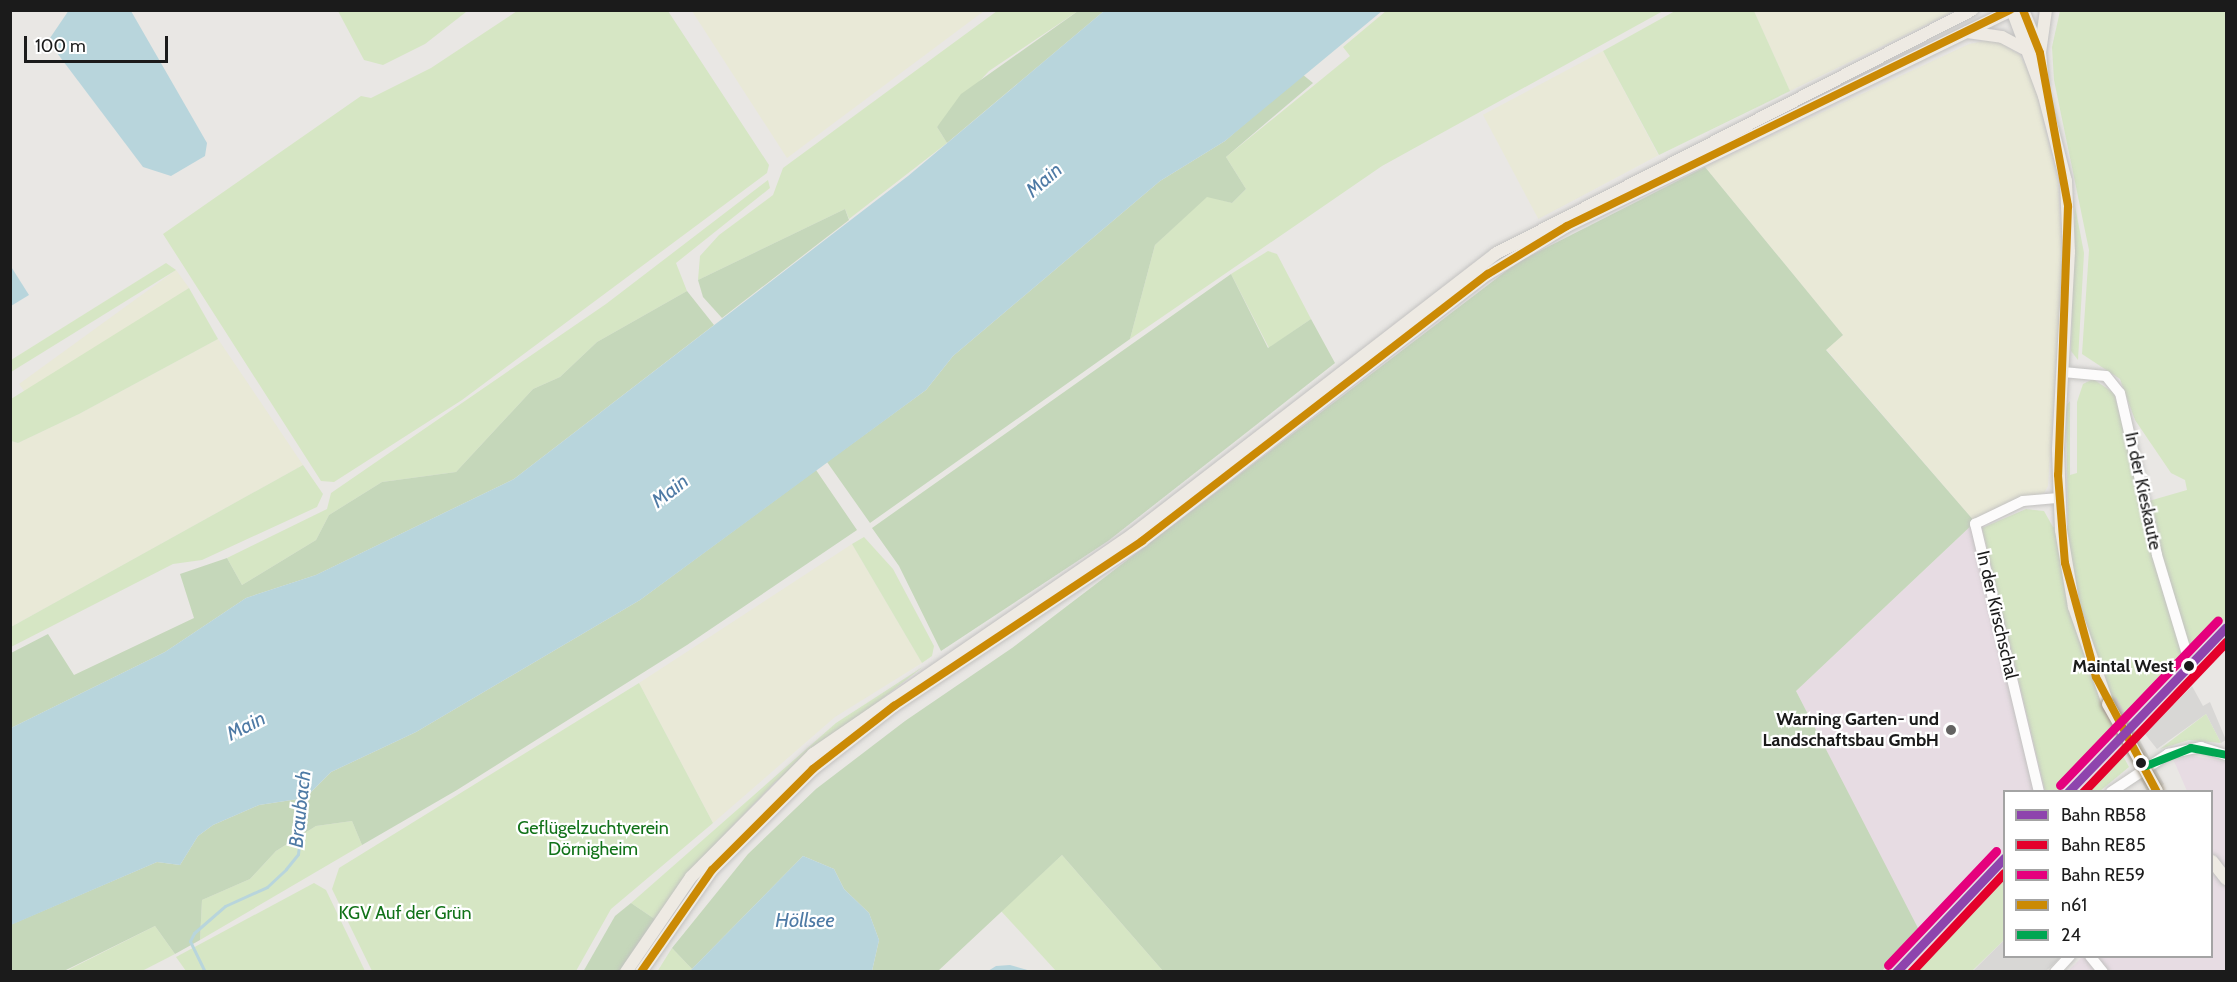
<!DOCTYPE html>
<meta charset="utf-8">
<style>
body{margin:0}
#map{position:relative;width:2237px;height:982px;overflow:hidden;background:#e9e7e4;font-family:Cabin,sans-serif}
div>[style]{position:absolute}
[style*='--x']{left:calc(var(--x)*1px);top:calc(var(--y)*1px);width:calc(var(--w)*1px);rotate:calc(var(--a)*1deg)}
.residential>*{inset:0;background:#d8d7d5}
.industrial>*{inset:0;background:#e7dce3}
.farmland>*{inset:0;background:#e9e9d7;transform-origin:0 0}
.grass>*{inset:0;background:#d6e6c4}
.forest>*{inset:0;background:#c5d7ba}
.water>*{inset:0;background:#b8d5dc}
.pier>*{inset:0;background:#d6d6d5}
.stream>*{height:3px;margin:-1.5px;padding:0 1.5px;transform-origin:1.5px;border-radius:1.5px;background:#b8d5dc}
.roads{filter:drop-shadow(0 0 2px #c2c1c0) drop-shadow(0 0 2px #c2c1c0)}
.minor>*{height:10px;margin:-5px;padding:0 5px;transform-origin:5px;border-radius:5px;background:#fcfbfb}
.major>*{height:12px;margin:-6px;padding:0 6px;transform-origin:6px;border-radius:6px;background:#eeeae3}
.bridges{filter:drop-shadow(0 0 2px #9e9482) drop-shadow(0 0 2px #9e9482)}
.major-bridge>*{height:12px;margin:-6px;padding:0 6px;transform-origin:6px;border-radius:6px;background:#eeeae3}
.bus-1>*{height:8px;margin:-4px;padding:0 4px;transform-origin:4px;border-radius:4px;background:#cb8a05}
.bus-2>*{height:8px;margin:-4px;padding:0 4px;transform-origin:4px;border-radius:4px;background:#00a651}
.rail-1>*{height:9px;margin:-4.5px;padding:0 4.5px;transform-origin:4.5px;border-radius:4.5px;background:#8e44ad}
.rail-2>*{height:9px;margin:-4.5px;padding:0 4.5px;transform-origin:4.5px;border-radius:4.5px;background:#e4002b}
.rail-3>*{height:9px;margin:-4.5px;padding:0 4.5px;transform-origin:4.5px;border-radius:4.5px;background:#e5007d}
.dots>*{width:16px;height:16px;translate:-50% -50%;box-sizing:border-box;border:3px solid #fff;border-radius:50%}
span{translate:-50% -50%;white-space:nowrap;text-align:center;line-height:1.15;-webkit-text-stroke:4.5px #fff;paint-order:stroke}
.street-label{font-size:18px;color:#1b1b1b}
.stop-label{font-size:18px;color:#1b1b1b;font-weight:700}
.right{translate:-100% -50%;text-align:right}
.poi-label{font-size:18px;color:#1b1b1b;font-weight:700}
.park-label{font-size:18px;color:#117218}
.water-label{font-size:20px;color:#4e7aa5;font-style:italic}
.frame{position:absolute;inset:0;border:12px solid #1b1b1b;pointer-events:none}
.legend{position:absolute;left:2003px;top:790px;width:210px;height:168px;box-sizing:border-box;background:#fff;border:2px solid #a4a4a4;margin:0;padding:8px 10px;list-style:none;font-size:18px;color:#1b1b1b}
.legend li{display:flex;align-items:center;gap:12px;height:30px}
.legend b{width:30px;border:2px solid #a4a4a4}
.scale{position:absolute;left:24px;top:36px;width:144px;height:27px;box-sizing:border-box;border:3px solid #1b1b1b;border-top:0;padding-left:8px;font-size:18px;line-height:21px;white-space:nowrap;color:#1b1b1b;-webkit-text-stroke:4px #fff;paint-order:stroke}
</style>
<div id="map">
<div class="residential">
<i style="clip-path:polygon(2192px 686px,2203px 706px,2210px 702px,2226px 740px,2221px 743px,2206px 714px,2157px 749px,2145px 734px)"></i>
<i style="clip-path:polygon(2004px 940px,2004px 956px,2061px 957px,2046px 971px,1972px 972px)"></i>
</div>
<div class="industrial">
<i style="clip-path:polygon(1975px 522px,1982px 528px,2045px 791px,2004px 792px,2004px 877px,1912px 971px,1882px 971px,1919px 932px,1796px 691px)"></i>
<i style="clip-path:polygon(2226px 619px,2226px 650px,2088px 791px,2059px 792px)"></i>
<i style="clip-path:polygon(2193px 756px,2226px 762px,2226px 971px,2067px 972px,2082px 957px,2212px 956px,2212px 792px,2187px 791px,2174px 761px)"></i>
</div>
<div class="farmland">
<i style="clip-path:polygon(692px 11px,984px 11px,787px 158px)"></i>
<i style="clip-path:polygon(1754px 11px,1954px 11px,1790px 91px)"></i>
<i style="clip-path:polygon(1994px 39px,2020px 55px,2035px 86px,2058px 183px,2062px 269px,2048px 486px,2044px 493px,1975px 522px,1826px 349px,1843px 335px,1705px 167px,1969px 44px)"></i>
<i style="left:1603px;top:51px;width:118px;height:136px;rotate:62deg"></i>
<i style="left:176px;top:270px;width:22px;height:194px;rotate:54deg"></i>
<i style="clip-path:polygon(218px 339px,303px 465px,11px 627px,10px 441px,18px 443px,79px 414px)"></i>
<i style="clip-path:polygon(852px 544px,922px 663px,835px 717px,713px 823px,639px 683px)"></i>
</div>
<div class="grass">
<i style="clip-path:polygon(338px 11px,466px 10px,466px 12px,425px 44px,383px 65px,364px 60px)"></i>
<i style="clip-path:polygon(517px 11px,668px 11px,769px 165px,767px 173px,462px 400px,334px 482px,321px 481px,163px 234px,361px 96px,371px 98px,431px 68px)"></i>
<i style="clip-path:polygon(997px 11px,1078px 11px,989px 71px,937px 127px,947px 143px,849px 219px,845px 209px,698px 280px,700px 256px,719px 235px,773px 195px,783px 168px)"></i>
<i style="clip-path:polygon(1386px 11px,1663px 11px,1382px 166px,1130px 339px,1155px 245px,1207px 196px,1232px 203px,1246px 189px,1226px 157px,1350px 56px,1343px 47px)"></i>
<i style="clip-path:polygon(1675px 11px,1754px 11px,1790px 91px,1659px 155px,1603px 51px)"></i>
<i style="clip-path:polygon(2060px 11px,2226px 11px,2226px 619px,2059px 791px,2045px 791px,1982px 528px,2026px 509px,2044px 511px,2053px 527px,2068px 525px,2066px 406px,2070px 401px,2070px 475px,2077px 473px,2077px 402px,2083px 384px,2093px 379px,2114px 393px,2142px 503px,2187px 490px,2185px 480px,2171px 473px,2135px 420px,2120px 379px,2082px 354px,2089px 250px,2054px 80px,2052px 47px)"></i>
<i style="clip-path:polygon(768px 180px,770px 188px,676px 263px,687px 291px,597px 342px,560px 377px,533px 389px,456px 472px,382px 482px,329px 515px,316px 540px,242px 585px,227px 558px,327px 509px,331px 493px,606px 304px)"></i>
<i style="clip-path:polygon(2075px 206px,2084px 253px,2078px 360px,2071px 351px)"></i>
<i style="clip-path:polygon(1268px 251px,1277px 254px,1311px 319px,1269px 348px,1231px 274px)"></i>
<i style="clip-path:polygon(166px 263px,176px 270px,11px 372px,11px 360px)"></i>
<i style="clip-path:polygon(189px 288px,218px 339px,79px 414px,18px 443px,11px 441px,11px 399px)"></i>
<i style="clip-path:polygon(303px 465px,323px 494px,317px 507px,202px 560px,173px 564px,11px 647px,11px 627px)"></i>
<i style="clip-path:polygon(864px 537px,893px 569px,934px 646px,932px 656px,922px 663px,852px 544px)"></i>
<i style="clip-path:polygon(924px 666px,775px 782px,718px 841px,656px 920px,631px 903px,836px 723px)"></i>
<i style="clip-path:polygon(639px 683px,713px 823px,611px 909px,576px 971px,372px 971px,332px 889px,339px 868px)"></i>
<i style="clip-path:polygon(2206px 714px,2221px 743px,2189px 740px,2160px 749px)"></i>
<i style="clip-path:polygon(2123px 756px,2129px 767px,2100px 791px,2088px 791px)"></i>
<i style="clip-path:polygon(352px 821px,362px 845px,200px 940px,202px 900px,250px 879px,276px 851px,316px 826px)"></i>
<i style="clip-path:polygon(1062px 855px,1163px 971px,1056px 971px,1001px 911px)"></i>
<i style="clip-path:polygon(2004px 878px,2004px 940px,1972px 971px,1914px 971px)"></i>
<i style="clip-path:polygon(314px 883px,326px 890px,365px 971px,186px 971px,176px 957px)"></i>
<i style="clip-path:polygon(155px 926px,175px 954px,142px 971px,64px 972px)"></i>
<i style="clip-path:polygon(672px 948px,692px 969px,690px 971px,657px 972px)"></i>
</div>
<div class="forest">
<i style="clip-path:polygon(1078px 11px,1104px 11px,947px 143px,937px 127px,961px 94px)"></i>
<i style="clip-path:polygon(1302px 74px,1313px 83px,1226px 157px,1246px 189px,1232px 203px,1207px 197px,1155px 245px,1130px 339px,870px 523px,827px 462px,926px 390px,953px 356px,1160px 181px,1225px 141px)"></i>
<i style="clip-path:polygon(1705px 167px,1843px 335px,1826px 350px,1975px 522px,1796px 691px,1920px 932px,1882px 971px,1163px 971px,1062px 855px,938px 971px,872px 971px,879px 940px,869px 913px,844px 889px,834px 869px,803px 856px,692px 969px,672px 948px,748px 854px,816px 789px,905px 721px,1012px 648px,1518px 262px)"></i>
<i style="clip-path:polygon(845px 209px,849px 220px,722px 318px,703px 297px,698px 280px)"></i>
<i style="clip-path:polygon(1231px 274px,1268px 348px,1311px 319px,1335px 363px,1108px 541px,941px 651px,899px 566px,872px 528px)"></i>
<i style="clip-path:polygon(687px 291px,714px 325px,514px 479px,316px 575px,246px 598px,165px 652px,11px 728px,11px 653px,48px 634px,74px 675px,194px 618px,180px 574px,227px 558px,242px 585px,316px 540px,329px 515px,382px 482px,456px 472px,533px 389px,560px 377px,597px 342px)"></i>
<i style="clip-path:polygon(816px 470px,857px 530px,687px 645px,457px 790px,362px 845px,352px 821px,316px 826px,276px 851px,250px 879px,202px 900px,200px 940px,175px 954px,155px 926px,64px 971px,11px 971px,10px 925px,157px 862px,180px 865px,198px 836px,213px 825px,259px 805px,305px 798px,331px 772px,416px 732px,640px 600px)"></i>
<i style="clip-path:polygon(631px 903px,656px 920px,620px 971px,583px 972px,615px 916px)"></i>
</div>
<div class="water">
<i style="clip-path:polygon(69px 10px,131px 11px,207px 143px,205px 156px,171px 176px,143px 167px,48px 41px)"></i>
<i style="clip-path:polygon(1104px 11px,1382px 11px,1225px 141px,1160px 181px,953px 356px,926px 390px,640px 600px,416px 732px,331px 772px,305px 798px,259px 805px,213px 825px,198px 836px,180px 865px,157px 862px,11px 925px,11px 728px,165px 652px,246px 598px,316px 575px,514px 479px,908px 176px)"></i>
<i style="clip-path:polygon(10px 265px,29px 295px,11px 306px,10px 306px)"></i>
<i style="clip-path:polygon(803px 856px,834px 869px,844px 889px,869px 913px,879px 940px,872px 971px,690px 971px)"></i>
<i style="clip-path:polygon(1010px 965px,1031px 971px,988px 971px,996px 966px)"></i>
</div>
<div class="pier">
<i style="clip-path:polygon(2116px 697px,2164px 784px,2156px 791px,2147px 791px,2102px 709px)"></i>
</div>
<div class="stream">
<i style="--x:205;--y:972;--w:34;--a:-116"></i>
<i style="--x:190;--y:941;--w:9;--a:-63"></i>
<i style="--x:194;--y:933;--w:41;--a:-41.1"></i>
<i style="--x:225;--y:906;--w:46;--a:-24.3"></i>
<i style="--x:267;--y:887;--w:26;--a:-43"></i>
<i style="--x:286;--y:869;--w:19;--a:-51"></i>
<i style="--x:298;--y:854;--w:59;--a:-83.2"></i>
</div>
<div class="roads">
<div class="minor">
<i style="--x:2063;--y:372;--w:43;--a:5.3"></i>
<i style="--x:2106;--y:376;--w:22;--a:51"></i>
<i style="--x:2120;--y:393;--w:166;--a:77.1"></i>
<i style="--x:2157;--y:555;--w:100;--a:73.2"></i>
<i style="--x:2039;--y:792;--w:276;--a:-103.4"></i>
<i style="--x:1975;--y:524;--w:53;--a:-25.6"></i>
<i style="--x:2023;--y:501;--w:36;--a:-5"></i>
<i style="--x:2111;--y:792;--w:69;--a:-33.7"></i>
<i style="--x:2168;--y:754;--w:34;--a:-12"></i>
<i style="--x:2201;--y:747;--w:26;--a:18"></i>
<i style="--x:2090;--y:956;--w:21;--a:51"></i>
<i style="--x:2055;--y:972;--w:22;--a:-47"></i>
</div>
<div class="major">
<i style="--x:2012;--y:10;--w:92;--a:69.6"></i>
<i style="--x:2044;--y:96;--w:88;--a:75.5"></i>
<i style="--x:2066;--y:181;--w:71;--a:87.6"></i>
<i style="--x:2069;--y:252;--w:198;--a:93.2"></i>
<i style="--x:2058;--y:450;--w:80;--a:87.9"></i>
<i style="--x:2061;--y:530;--w:78;--a:80.4"></i>
<i style="--x:2074;--y:607;--w:103;--a:70.7"></i>
<i style="--x:2023;--y:10;--w:42;--a:67.7"></i>
<i style="--x:1967;--y:32;--w:35;--a:8"></i>
<i style="--x:2002;--y:37;--w:24;--a:28"></i>
<i style="--x:2043;--y:86;--w:33;--a:-95"></i>
<i style="--x:2040;--y:53;--w:43;--a:-82.1"></i>
<i style="--x:2212;--y:861;--w:23;--a:52"></i>
<i style="--x:626;--y:972;--w:115;--a:-55.6"></i>
<i style="--x:691;--y:877;--w:173;--a:-45.2"></i>
<i style="--x:813;--y:754;--w:388;--a:-34.5"></i>
<i style="--x:1133;--y:534;--w:458;--a:-37.7"></i>
<i style="--x:1495;--y:254;--w:536;--a:-27.09"></i>
<i style="--x:641;--y:972;--w:124;--a:-55.2"></i>
<i style="--x:712;--y:870;--w:143;--a:-45"></i>
<i style="--x:813;--y:769;--w:103;--a:-37.9"></i>
<i style="--x:894;--y:706;--w:298;--a:-33.6"></i>
<i style="--x:1142;--y:541;--w:437;--a:-37.7"></i>
<i style="--x:1488;--y:274;--w:92;--a:-31.3"></i>
<i style="--x:1567;--y:226;--w:494;--a:-25.9"></i>
</div>
</div>
<div class="bridges">
<div class="major-bridge">
<i style="--x:2108;--y:704;--w:100;--a:60.6"></i>
</div>
</div>
<div class="bus-1">
<i style="--x:2023;--y:10;--w:46;--a:68.4"></i>
<i style="--x:2040;--y:53;--w:156;--a:79.6"></i>
<i style="--x:2068;--y:206;--w:269;--a:92.1"></i>
<i style="--x:2058;--y:475;--w:88;--a:85.5"></i>
<i style="--x:2065;--y:563;--w:118;--a:74.8"></i>
<i style="--x:2096;--y:677;--w:130;--a:62.1"></i>
<i style="--x:641;--y:972;--w:124;--a:-55.2"></i>
<i style="--x:712;--y:870;--w:143;--a:-45"></i>
<i style="--x:813;--y:769;--w:103;--a:-37.9"></i>
<i style="--x:894;--y:706;--w:298;--a:-33.6"></i>
<i style="--x:1142;--y:541;--w:437;--a:-37.7"></i>
<i style="--x:1488;--y:274;--w:92;--a:-31.3"></i>
<i style="--x:1567;--y:226;--w:493;--a:-26"></i>
</div>
<div class="bus-2">
<i style="--x:2146;--y:766;--w:48;--a:-21.8"></i>
<i style="--x:2191;--y:748;--w:36;--a:11"></i>
</div>
<div class="rail-1">
<i style="--x:2068;--y:792;--w:228;--a:-46.2"></i>
<i style="--x:1896;--y:972;--w:157;--a:-46.5"></i>
</div>
<div class="rail-2">
<i style="--x:2083;--y:792;--w:207;--a:-46.4"></i>
<i style="--x:1911;--y:972;--w:136;--a:-46.8"></i>
</div>
<div class="rail-3">
<i style="--x:2060;--y:785;--w:228;--a:-46.2"></i>
<i style="--x:1888;--y:965;--w:157;--a:-46.5"></i>
</div>
<div class="dots">
<i style="left:2189px;top:666px;background:#1b1b1b"></i>
<i style="left:1951px;top:730px;background:#636261"></i>
<i style="left:2141px;top:763px;background:#1b1b1b"></i>
</div>
<div class="street-label">
<span style="left:2143px;top:491px;rotate:78deg">In der Kieskaute</span>
<span style="left:1997px;top:615px;rotate:77deg">In der Kirschschal</span>
</div>
<div class="stop-label">
<span class="right" style="left:2174px;top:666px">Maintal West</span>
</div>
<div class="poi-label">
<span class="right" style="left:1939px;top:730px">Warning Garten- und<br>Landschaftsbau GmbH</span>
</div>
<div class="park-label">
<span style="left:593px;top:839px">Geflügelzuchtverein<br>Dörnigheim</span>
<span style="left:405px;top:913px">KGV Auf der Grün</span>
</div>
<div class="water-label">
<span style="left:1044px;top:180px;rotate:-41deg">Main</span>
<span style="left:670px;top:491px;rotate:-38deg">Main</span>
<span style="left:246px;top:726px;rotate:-27deg">Main</span>
<span style="left:300px;top:809px;rotate:-84deg">Braubach</span>
<span style="left:805px;top:920px">Höllsee</span>
</div>
<div class="frame"></div>
<ul class="legend">
<li><b style="height:8px;background:#8e44ad"></b>Bahn RB58</li>
<li><b style="height:8px;background:#e4002b"></b>Bahn RE85</li>
<li><b style="height:8px;background:#e5007d"></b>Bahn RE59</li>
<li><b style="height:8px;background:#cb8a05"></b>n61</li>
<li><b style="height:8px;background:#00a651"></b>24</li>
</ul>
<div class="scale">100 m</div>
</div>
